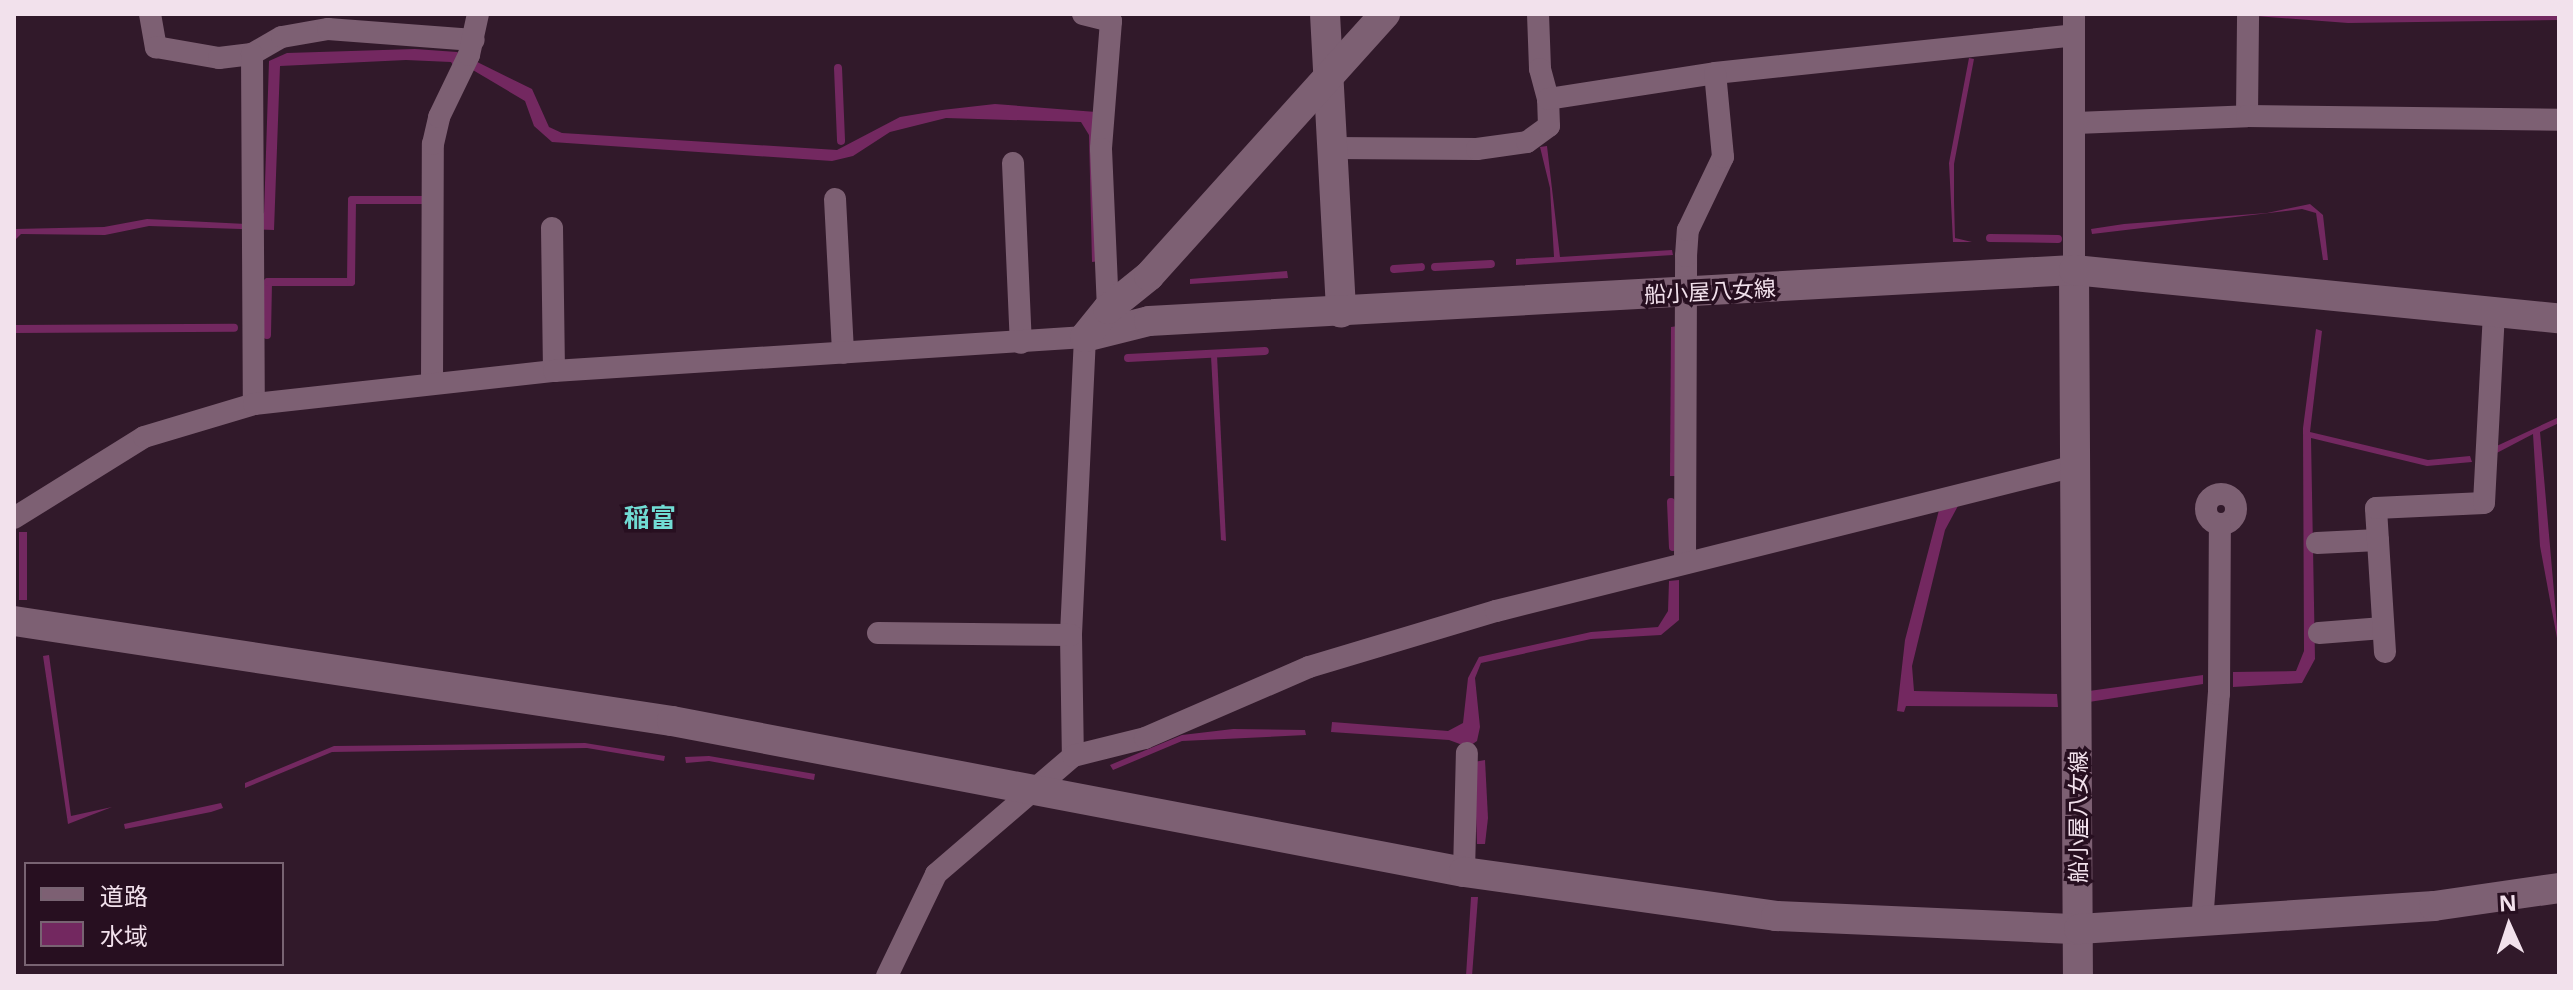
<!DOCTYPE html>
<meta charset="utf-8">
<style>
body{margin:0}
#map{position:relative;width:2573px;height:990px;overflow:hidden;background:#31192a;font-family:"Open Sans","Noto Sans JP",sans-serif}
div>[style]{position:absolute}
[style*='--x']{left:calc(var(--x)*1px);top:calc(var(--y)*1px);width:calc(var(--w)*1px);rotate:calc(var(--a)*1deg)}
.water>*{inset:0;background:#732860;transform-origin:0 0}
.stream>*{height:8px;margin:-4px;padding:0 4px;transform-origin:4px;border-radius:4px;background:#732860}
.street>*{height:22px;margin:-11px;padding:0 11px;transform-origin:11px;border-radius:11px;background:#7d6073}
.street>.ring{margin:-11px;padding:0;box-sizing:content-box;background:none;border:22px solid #7d6073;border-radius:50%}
.secondary>*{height:30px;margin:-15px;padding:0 15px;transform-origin:15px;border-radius:15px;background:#7d6073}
span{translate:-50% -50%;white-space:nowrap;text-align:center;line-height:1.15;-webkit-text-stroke:7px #270f20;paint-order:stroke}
.street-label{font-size:22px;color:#f2e1ec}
.quarter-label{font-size:26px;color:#71dcd4;font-weight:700}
.frame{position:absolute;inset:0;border:16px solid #f2e1ec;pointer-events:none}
.legend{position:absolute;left:24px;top:862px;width:260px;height:104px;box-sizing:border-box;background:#270f20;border:2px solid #786372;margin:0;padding:10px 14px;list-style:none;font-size:24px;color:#f2e1ec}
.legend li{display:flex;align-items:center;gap:16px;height:40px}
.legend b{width:40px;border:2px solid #786372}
.north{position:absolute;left:2469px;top:886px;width:80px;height:80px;-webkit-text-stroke:6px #270f20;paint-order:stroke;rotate:357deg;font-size:22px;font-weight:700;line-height:32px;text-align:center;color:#f2e1ec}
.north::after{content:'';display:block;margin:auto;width:28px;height:36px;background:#f2e1ec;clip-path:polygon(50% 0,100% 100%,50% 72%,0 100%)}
</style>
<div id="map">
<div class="water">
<i style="clip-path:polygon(2229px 14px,2559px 14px,2559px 20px,2348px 23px)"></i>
<i style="clip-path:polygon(415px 49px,457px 52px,532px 89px,549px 127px,562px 133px,837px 150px,900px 117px,942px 110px,995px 104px,1096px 112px,1100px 261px,1092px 262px,1089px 135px,1081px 122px,946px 118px,890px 132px,853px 156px,832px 161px,552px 142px,534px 126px,525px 101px,461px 63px,455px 68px,451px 62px,406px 60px,280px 66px,274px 230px,149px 226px,105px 235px,21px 234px,14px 241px,14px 229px,104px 227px,147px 219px,246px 224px,264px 213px,269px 61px,287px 53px)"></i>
<i style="clip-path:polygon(1969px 58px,1974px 59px,1954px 164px,1954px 201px,1955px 238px,1972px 242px,1953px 242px,1949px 163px)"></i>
<i style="clip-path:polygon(1547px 146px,1560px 257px,1672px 250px,1673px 255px,1516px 265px,1516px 259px,1554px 257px,1550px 188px,1540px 147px)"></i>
<i style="clip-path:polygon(2310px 204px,2323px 215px,2328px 260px,2323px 260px,2316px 213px,2302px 209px,2092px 234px,2091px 229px,2124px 224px,2267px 213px)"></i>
<i style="clip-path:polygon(1287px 271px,1288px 278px,1190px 284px,1190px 279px)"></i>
<i style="clip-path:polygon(1678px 326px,1676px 476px,1670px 476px,1671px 327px)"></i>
<i style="clip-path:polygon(2316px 329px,2322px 331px,2310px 432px,2428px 460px,2470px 456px,2472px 462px,2427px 466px,2311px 438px,2315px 659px,2302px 683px,2233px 687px,2233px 672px,2296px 671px,2304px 651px,2303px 428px)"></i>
<i style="clip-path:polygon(1217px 355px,1226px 541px,1221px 540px,1211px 356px)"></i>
<i style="clip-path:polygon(2559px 417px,2559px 423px,2540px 432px,2559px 649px,2540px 546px,2533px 434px,2491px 456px,2488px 450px)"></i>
<i style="clip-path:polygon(1959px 504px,1945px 530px,1912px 666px,1914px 691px,2057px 694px,2058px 707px,1906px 706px,1904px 712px,1897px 711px,1905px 640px,1939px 510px)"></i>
<i style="left:19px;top:532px;width:8px;height:68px"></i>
<i style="clip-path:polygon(1679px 580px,1679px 620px,1661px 635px,1591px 639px,1481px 663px,1475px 678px,1480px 727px,1477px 741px,1468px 747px,1449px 740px,1331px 732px,1332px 722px,1448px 731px,1463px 723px,1468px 678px,1479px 657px,1591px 632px,1658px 627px,1668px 611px,1669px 581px)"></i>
<i style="clip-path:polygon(49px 655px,71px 816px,112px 807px,68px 824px,43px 656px)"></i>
<i style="clip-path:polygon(2203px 675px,2203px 684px,2089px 702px,2089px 691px)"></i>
<i style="clip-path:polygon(1233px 729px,1305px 730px,1306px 735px,1182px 741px,1113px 770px,1110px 765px,1182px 735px)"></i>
<i style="clip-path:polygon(585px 743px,665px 756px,664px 761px,587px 748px,332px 752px,245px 788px,245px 783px,334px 746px)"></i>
<i style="clip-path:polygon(709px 756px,815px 774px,814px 780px,709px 761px,686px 763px,685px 757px)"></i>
<i style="clip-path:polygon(1485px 760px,1488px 818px,1485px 844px,1477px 844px,1474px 762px)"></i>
<i style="clip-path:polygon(221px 803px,223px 808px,211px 812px,125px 829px,124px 824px)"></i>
<i style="clip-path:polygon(1471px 897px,1478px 897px,1472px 976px,1466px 976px)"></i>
</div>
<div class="stream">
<i style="--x:838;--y:68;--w:73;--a:87.6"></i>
<i style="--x:1990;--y:238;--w:68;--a:0.8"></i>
<i style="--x:1435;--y:267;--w:56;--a:-3.1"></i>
<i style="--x:1394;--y:269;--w:27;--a:-4"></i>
<i style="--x:14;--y:329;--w:220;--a:-0.3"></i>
<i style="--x:267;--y:335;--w:53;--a:-88.9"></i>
<i style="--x:268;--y:282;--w:83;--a:0"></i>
<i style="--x:351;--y:282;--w:82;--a:-89.3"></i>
<i style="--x:352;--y:200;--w:74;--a:0"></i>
<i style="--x:1128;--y:358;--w:137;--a:-2.9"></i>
<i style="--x:1671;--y:502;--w:45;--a:87.5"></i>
</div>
<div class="street">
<i style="--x:150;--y:14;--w:34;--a:80"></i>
<i style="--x:156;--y:47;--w:64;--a:9.9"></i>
<i style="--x:219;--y:58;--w:33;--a:-7"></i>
<i style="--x:252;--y:54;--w:34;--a:-30"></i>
<i style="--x:282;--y:37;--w:47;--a:-9.9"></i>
<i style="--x:328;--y:29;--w:146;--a:4.3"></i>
<i style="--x:1083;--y:14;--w:29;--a:14"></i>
<i style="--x:1111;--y:21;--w:128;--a:94.5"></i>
<i style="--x:1101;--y:149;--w:160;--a:87.5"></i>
<i style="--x:1538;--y:14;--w:55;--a:87.9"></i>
<i style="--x:1540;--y:69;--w:31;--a:75"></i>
<i style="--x:252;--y:54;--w:350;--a:89.7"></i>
<i style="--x:2247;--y:116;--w:102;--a:-89.4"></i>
<i style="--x:2076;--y:123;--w:171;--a:-2.3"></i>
<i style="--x:2247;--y:116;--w:312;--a:0.7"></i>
<i style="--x:1333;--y:148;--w:144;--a:0.4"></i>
<i style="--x:1477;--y:149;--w:50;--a:-8"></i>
<i style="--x:1527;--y:142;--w:27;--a:-36"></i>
<i style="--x:1549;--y:126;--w:27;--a:-92"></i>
<i style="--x:1548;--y:99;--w:169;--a:-8.8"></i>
<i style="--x:1715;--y:73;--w:361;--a:-6"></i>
<i style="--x:1013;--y:163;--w:180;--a:87.5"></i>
<i style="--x:835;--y:199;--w:154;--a:87"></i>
<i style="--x:552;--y:228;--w:143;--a:89.2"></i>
<i style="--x:2074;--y:270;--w:256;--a:-90"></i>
<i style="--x:432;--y:383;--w:239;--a:-89.8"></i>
<i style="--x:433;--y:144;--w:28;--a:-77"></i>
<i style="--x:439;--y:117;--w:69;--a:-64.2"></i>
<i style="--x:469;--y:55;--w:42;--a:-77.6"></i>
<i class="ring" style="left:2206px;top:494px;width:8px;height:8px"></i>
<i style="--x:14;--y:518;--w:153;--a:-31.9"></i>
<i style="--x:144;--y:437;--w:115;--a:-16.7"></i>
<i style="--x:254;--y:404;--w:302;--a:-6.3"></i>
<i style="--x:554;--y:371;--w:532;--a:-3.66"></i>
<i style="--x:1085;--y:337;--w:298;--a:92.7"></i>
<i style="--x:1071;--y:635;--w:121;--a:89.1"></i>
<i style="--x:2317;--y:543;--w:61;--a:-2.8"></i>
<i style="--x:1685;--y:563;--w:307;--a:-89.8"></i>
<i style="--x:1686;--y:256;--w:26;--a:-86"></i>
<i style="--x:1688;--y:230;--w:81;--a:-64.4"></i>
<i style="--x:1723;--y:157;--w:84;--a:-95.4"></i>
<i style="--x:878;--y:633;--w:193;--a:0.6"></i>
<i style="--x:2319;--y:633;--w:64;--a:-4.5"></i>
<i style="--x:2385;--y:652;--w:144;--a:-93.6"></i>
<i style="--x:2376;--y:508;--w:108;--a:-2.7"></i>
<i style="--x:2484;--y:503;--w:193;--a:-87"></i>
<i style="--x:1464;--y:872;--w:119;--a:-88.6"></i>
<i style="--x:2202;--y:923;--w:230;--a:-85.8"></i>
<i style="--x:2219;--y:694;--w:169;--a:-89.7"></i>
<i style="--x:887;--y:976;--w:113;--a:-64.3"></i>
<i style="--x:936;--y:874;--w:181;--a:-40.7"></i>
<i style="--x:1073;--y:756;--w:74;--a:-14"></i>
<i style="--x:1145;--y:738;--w:179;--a:-23.4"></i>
<i style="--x:1309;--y:667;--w:195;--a:-16.7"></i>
<i style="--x:1496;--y:611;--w:597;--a:-14.06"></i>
</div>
<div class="secondary">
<i style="--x:1325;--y:14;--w:299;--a:86.9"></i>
<i style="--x:2074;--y:270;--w:706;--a:89.68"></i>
<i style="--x:1085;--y:337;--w:66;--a:-14"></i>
<i style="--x:1149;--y:321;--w:926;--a:-3.16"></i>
<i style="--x:2074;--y:270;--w:487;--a:5.7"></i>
<i style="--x:1085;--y:337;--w:36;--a:-51"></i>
<i style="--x:1108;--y:309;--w:53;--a:-38.8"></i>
<i style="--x:1149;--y:276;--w:353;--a:-48"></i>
<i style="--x:14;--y:621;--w:666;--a:8.64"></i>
<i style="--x:672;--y:721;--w:806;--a:10.79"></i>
<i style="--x:1464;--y:872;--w:315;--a:8"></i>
<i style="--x:1776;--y:916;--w:303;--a:2.5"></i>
<i style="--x:2079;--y:929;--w:356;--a:-3.7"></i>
<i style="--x:2434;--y:906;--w:126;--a:-8.2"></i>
</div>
<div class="street-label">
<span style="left:1710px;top:291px;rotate:-3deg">船小屋八女線</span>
<span style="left:2078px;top:817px;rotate:-90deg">船小屋八女線</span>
</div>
<div class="quarter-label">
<span style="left:650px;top:518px">稲富</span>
</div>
<div class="frame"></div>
<ul class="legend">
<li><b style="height:10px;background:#7d6073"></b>道路</li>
<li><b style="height:22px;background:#732860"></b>水域</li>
</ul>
<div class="north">N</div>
</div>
